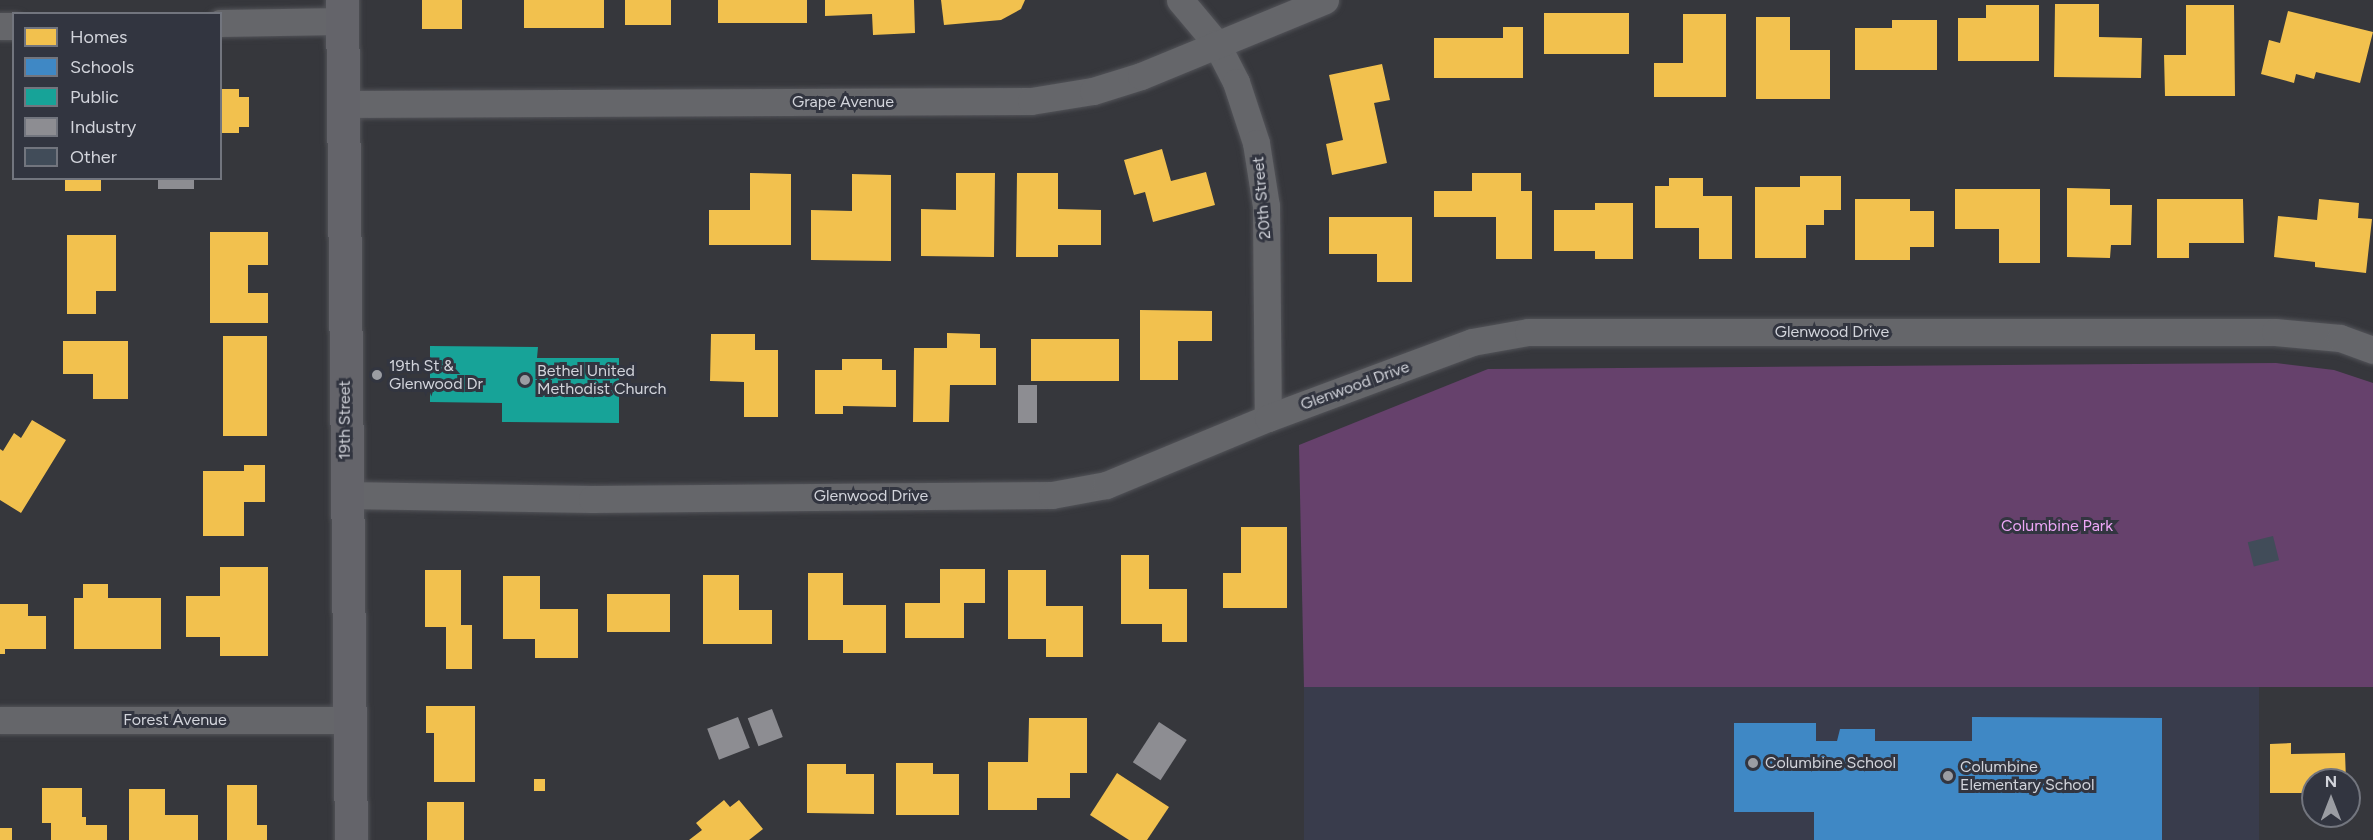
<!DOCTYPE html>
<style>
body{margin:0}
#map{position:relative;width:2373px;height:840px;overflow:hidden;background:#36373c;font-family:Figtree,sans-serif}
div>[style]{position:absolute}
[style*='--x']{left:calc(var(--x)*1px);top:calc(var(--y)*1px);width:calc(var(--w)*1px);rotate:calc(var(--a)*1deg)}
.built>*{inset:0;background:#393c4c;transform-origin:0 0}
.green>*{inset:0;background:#66416c}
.homes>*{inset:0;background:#f2c14e;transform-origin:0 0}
.schools>*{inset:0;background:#3f88c5}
.public>*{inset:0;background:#17a398}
.industry>*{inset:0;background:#8d8d92;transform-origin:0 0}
.building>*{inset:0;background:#414c59;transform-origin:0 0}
.roads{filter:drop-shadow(0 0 2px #525358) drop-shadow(0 0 2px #525358)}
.street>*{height:27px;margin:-13.5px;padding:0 13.5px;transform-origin:13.5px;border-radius:13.5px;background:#65666a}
.secondary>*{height:33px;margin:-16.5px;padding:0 16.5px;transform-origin:16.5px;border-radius:16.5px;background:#64646a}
.dots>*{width:16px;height:16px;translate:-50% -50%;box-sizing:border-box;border:3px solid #323540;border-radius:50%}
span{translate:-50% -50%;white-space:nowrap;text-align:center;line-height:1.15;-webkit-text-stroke:6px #323540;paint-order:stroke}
.street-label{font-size:16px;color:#d2d4db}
.poi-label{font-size:16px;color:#d2d4db}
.left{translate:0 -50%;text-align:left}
.park-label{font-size:16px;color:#eda7f7}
.legend{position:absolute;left:12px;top:12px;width:210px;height:168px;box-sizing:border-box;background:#323540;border:2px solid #72757e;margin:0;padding:8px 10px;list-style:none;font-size:18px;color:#d2d4db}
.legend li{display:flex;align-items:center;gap:12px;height:30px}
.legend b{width:30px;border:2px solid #72757e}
.north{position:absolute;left:2301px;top:768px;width:60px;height:60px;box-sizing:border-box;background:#323540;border:2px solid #72757e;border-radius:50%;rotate:0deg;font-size:16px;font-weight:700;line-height:24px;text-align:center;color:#d2d4db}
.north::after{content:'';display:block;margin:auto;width:21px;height:27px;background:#9b9da3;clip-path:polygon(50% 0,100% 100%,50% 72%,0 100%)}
</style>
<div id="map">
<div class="built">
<i style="left:1304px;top:687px;width:955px;height:191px"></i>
</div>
<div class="green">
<i style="clip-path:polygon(2276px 363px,2334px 370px,2373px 383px,2373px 687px,1304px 687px,1299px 445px,1488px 369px)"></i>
</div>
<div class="homes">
<i style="left:422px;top:0;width:40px;height:29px"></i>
<i style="left:524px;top:0;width:80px;height:28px"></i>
<i style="left:625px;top:0;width:46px;height:25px"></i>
<i style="left:718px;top:0;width:89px;height:23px"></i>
<i style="clip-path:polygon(825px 0,914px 0,915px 33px,873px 35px,872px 14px,825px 16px)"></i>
<i style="clip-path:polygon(941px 0,1025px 0,1021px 9px,1001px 20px,944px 25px)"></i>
<i style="clip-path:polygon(2055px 4px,2099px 4px,2099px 37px,2142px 38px,2141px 78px,2054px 77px)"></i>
<i style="clip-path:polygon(1986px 5px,2039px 5px,2039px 61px,1958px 61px,1958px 18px,1986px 18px)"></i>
<i style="clip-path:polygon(2186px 5px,2234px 5px,2235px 96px,2165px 96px,2164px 55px,2186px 55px)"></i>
<i style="clip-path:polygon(2288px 11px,2373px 32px,2360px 83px,2316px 72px,2314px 79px,2296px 74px,2294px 83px,2261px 74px,2269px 40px,2280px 43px)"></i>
<i style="left:1544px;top:13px;width:85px;height:41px"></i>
<i style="clip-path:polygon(1683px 14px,1726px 14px,1726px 97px,1654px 97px,1654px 63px,1683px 63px)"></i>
<i style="clip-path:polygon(1756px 17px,1790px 17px,1790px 50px,1830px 50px,1830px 99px,1756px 99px)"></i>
<i style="clip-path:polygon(1892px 20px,1937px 20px,1937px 70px,1855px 70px,1855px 28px,1892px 28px)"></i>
<i style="clip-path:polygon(1503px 27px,1523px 27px,1523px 78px,1434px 78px,1434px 38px,1503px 38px)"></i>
<i style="clip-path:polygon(1382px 64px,1390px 100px,1374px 103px,1387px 163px,1332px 175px,1326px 144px,1343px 140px,1329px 75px)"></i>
<i style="clip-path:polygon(220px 89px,239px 89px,239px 97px,249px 97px,249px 127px,239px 127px,239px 133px,220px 133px)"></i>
<i style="clip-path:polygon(1162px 149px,1171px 181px,1206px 172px,1215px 205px,1153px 222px,1145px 192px,1134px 195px,1124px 160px)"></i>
<i style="clip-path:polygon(750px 173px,791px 174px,791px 245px,709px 245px,709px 210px,750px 210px)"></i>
<i style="clip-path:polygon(956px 173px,995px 173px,994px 257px,921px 256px,921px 209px,956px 210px)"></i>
<i style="clip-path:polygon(1017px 173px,1058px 173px,1058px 209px,1101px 210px,1101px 245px,1058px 245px,1058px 257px,1016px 257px)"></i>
<i style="clip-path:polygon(1472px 173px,1521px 173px,1521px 191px,1532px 191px,1532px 259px,1496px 259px,1496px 217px,1434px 217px,1434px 191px,1472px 191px)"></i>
<i style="clip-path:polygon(852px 174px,891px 175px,891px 261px,811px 260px,811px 210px,852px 211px)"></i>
<i style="clip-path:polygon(1800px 176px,1841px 176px,1841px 210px,1824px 210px,1824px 225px,1806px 225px,1806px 258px,1755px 258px,1755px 187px,1800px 187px)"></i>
<i style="left:65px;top:178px;width:36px;height:13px"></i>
<i style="clip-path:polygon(1669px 178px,1703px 178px,1703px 196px,1732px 196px,1732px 259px,1699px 259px,1699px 228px,1655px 228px,1655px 186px,1669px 186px)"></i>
<i style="clip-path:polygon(2067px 188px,2110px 189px,2110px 205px,2132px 205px,2131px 245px,2111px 245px,2110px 258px,2067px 257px)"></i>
<i style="clip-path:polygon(1955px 189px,2040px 189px,2040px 263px,1999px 263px,1999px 229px,1955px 229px)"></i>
<i style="clip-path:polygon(1855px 199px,1910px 199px,1910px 211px,1934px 211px,1934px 247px,1910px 247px,1910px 260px,1855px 260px)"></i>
<i style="clip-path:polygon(2157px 199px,2243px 199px,2244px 243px,2189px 243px,2189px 258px,2157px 258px)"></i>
<i style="clip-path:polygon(2319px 199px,2359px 203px,2358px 218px,2372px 219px,2366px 273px,2315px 267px,2315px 262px,2274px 257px,2278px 216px,2317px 220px)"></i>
<i style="clip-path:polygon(1595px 203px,1633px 203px,1633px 259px,1595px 259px,1595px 251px,1554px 251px,1554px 210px,1595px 210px)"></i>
<i style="clip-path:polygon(1329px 217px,1412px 217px,1412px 282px,1377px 282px,1377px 254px,1329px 254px)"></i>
<i style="clip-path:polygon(210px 232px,268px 232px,268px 265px,248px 265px,248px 293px,268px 293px,268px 323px,210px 323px)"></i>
<i style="clip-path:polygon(67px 235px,116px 235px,116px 291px,96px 291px,96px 314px,67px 314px)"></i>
<i style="clip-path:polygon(1140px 310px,1212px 311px,1212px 341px,1178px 341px,1178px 380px,1140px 380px)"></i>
<i style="clip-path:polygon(947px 333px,980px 334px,980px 348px,996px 348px,996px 385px,950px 385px,949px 422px,913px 422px,914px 348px,947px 348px)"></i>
<i style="clip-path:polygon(711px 334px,755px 334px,755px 350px,778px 350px,778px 417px,744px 417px,744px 382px,710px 381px)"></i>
<i style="left:223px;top:336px;width:44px;height:100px"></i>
<i style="left:1031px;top:339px;width:88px;height:42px"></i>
<i style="clip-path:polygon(63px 341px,128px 341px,128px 399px,93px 399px,93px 374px,63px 374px)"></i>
<i style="clip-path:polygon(842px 359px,882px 359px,882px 370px,896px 370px,896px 407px,843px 406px,843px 414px,815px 414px,815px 370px,842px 370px)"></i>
<i style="clip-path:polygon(32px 420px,66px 440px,21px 513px,0 500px,0 449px,3px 451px,14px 433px,21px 438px)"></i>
<i style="clip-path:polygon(244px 465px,265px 465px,265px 502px,244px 502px,244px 536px,203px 536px,203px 471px,244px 471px)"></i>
<i style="clip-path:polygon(1241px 527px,1287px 527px,1287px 608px,1223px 608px,1223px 573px,1241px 573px)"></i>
<i style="clip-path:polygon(1121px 555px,1149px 555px,1149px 589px,1187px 589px,1187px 642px,1162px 642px,1162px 624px,1121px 624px)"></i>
<i style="clip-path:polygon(220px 567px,268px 567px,268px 656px,220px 656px,220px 637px,186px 637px,186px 596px,220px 596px)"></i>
<i style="clip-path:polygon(940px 569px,985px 569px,985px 603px,964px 603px,964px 638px,905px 638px,905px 603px,940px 603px)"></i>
<i style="clip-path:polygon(425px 570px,461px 570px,461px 625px,472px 625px,472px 669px,446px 669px,446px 627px,425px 627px)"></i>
<i style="clip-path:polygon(1008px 570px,1046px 570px,1046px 606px,1083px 606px,1083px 657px,1046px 657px,1046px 639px,1008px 639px)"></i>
<i style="clip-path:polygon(808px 573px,843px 573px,843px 605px,886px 605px,886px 653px,843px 653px,843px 640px,808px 640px)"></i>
<i style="clip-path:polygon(703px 575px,739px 575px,739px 610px,772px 610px,772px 644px,703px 644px)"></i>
<i style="clip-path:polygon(503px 576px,540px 576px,540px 609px,578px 609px,578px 658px,535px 658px,535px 639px,503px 639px)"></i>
<i style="clip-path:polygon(83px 584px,108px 584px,108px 598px,161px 598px,161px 649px,74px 649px,74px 598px,83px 598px)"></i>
<i style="left:607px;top:594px;width:63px;height:38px"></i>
<i style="clip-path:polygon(0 604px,28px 604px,28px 616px,46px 616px,46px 649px,5px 649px,5px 654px,0 654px)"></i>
<i style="clip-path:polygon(426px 706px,475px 706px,475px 782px,434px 782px,434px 733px,426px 733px)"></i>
<i style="clip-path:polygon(1029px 718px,1087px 718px,1087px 773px,1070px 773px,1070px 798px,1037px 798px,1037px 810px,988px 810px,988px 762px,1028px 762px)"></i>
<i style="clip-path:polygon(2291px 743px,2291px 754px,2345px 753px,2346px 780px,2313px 780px,2313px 793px,2270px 793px,2270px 744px)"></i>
<i style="clip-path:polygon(896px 763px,933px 763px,933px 774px,959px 774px,959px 815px,896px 815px)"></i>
<i style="clip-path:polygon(807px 764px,846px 764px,846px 774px,874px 774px,874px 814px,807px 813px)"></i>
<i style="clip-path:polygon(1117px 773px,1169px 807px,1147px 840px,1129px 840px,1090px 815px)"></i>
<i style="left:534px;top:779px;width:11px;height:12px"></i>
<i style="clip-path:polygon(227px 785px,257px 785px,257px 825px,267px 825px,267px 840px,227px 840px)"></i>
<i style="clip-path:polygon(42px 788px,82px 788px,82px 817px,86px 817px,86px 825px,107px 825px,107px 840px,51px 840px,51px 823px,42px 823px)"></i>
<i style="clip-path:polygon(129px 789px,165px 789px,165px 815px,198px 815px,198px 840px,129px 840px)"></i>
<i style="clip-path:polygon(724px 800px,730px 807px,739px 800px,763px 829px,749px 840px,689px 840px,702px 830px,696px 823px)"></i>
<i style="left:427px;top:802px;width:37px;height:38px"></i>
<i style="left:2313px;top:816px;width:33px;height:4px"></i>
<i style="left:0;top:828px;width:12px;height:12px"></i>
</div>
<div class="schools">
<i style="clip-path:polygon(1972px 717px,2162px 718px,2162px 840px,1814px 840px,1814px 812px,1734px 812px,1734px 723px,1816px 723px,1816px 741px,1837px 741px,1840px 729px,1875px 729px,1875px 741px,1972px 741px)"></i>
</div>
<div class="public">
<i style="clip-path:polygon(430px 346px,538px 347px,537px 358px,619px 358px,619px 423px,502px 422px,502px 403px,430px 402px)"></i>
</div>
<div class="industry">
<i style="left:158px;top:178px;width:36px;height:11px"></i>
<i style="left:1018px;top:385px;width:19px;height:38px"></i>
<i style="left:772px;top:709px;width:30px;height:26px;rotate:69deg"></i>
<i style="left:738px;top:717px;width:33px;height:33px;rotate:69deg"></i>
<i style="left:1159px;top:722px;width:33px;height:48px;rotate:33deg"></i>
</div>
<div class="building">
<i style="left:2273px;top:536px;width:25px;height:26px;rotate:76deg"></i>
</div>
<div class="roads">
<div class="street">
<i style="--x:1180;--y:0;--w:56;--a:50.1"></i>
<i style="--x:1216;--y:43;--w:44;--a:62.9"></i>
<i style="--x:1236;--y:82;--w:64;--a:71.8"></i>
<i style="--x:1256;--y:143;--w:64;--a:81"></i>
<i style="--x:1266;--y:206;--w:212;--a:89.5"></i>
<i style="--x:220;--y:23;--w:122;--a:-0.9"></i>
<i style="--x:0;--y:26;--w:14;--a:0"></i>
<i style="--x:343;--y:104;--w:688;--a:-0.25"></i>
<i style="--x:1031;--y:101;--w:63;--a:-9.2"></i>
<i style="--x:1093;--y:91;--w:50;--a:-17.4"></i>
<i style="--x:1141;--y:76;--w:199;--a:-22.4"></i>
<i style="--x:345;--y:495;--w:247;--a:0.9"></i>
<i style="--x:592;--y:499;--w:460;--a:-0.5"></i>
<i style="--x:1052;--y:495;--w:55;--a:-10.5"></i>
<i style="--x:1106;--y:485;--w:175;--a:-22.5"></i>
<i style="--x:1268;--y:418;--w:218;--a:-20.4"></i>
<i style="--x:1472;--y:342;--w:57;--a:-10.1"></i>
<i style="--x:1528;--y:332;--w:747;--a:0"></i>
<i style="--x:2275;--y:332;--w:65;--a:5.3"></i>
<i style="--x:2340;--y:338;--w:35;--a:20"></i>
<i style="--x:0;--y:720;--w:349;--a:0"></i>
</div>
<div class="secondary">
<i style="--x:342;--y:0;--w:840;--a:89.39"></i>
</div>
</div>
<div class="dots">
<i style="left:377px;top:375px;background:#9b9da3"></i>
<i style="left:525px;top:380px;background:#9b9da3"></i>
<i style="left:1753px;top:763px;background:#9b9da3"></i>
<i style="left:1948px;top:776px;background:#9b9da3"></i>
</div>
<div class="street-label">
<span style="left:843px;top:102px">Grape Avenue</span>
<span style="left:1262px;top:198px;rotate:-95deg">20th Street</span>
<span style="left:1832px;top:332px">Glenwood Drive</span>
<span style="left:1355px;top:386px;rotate:-20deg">Glenwood Drive</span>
<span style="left:345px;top:420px;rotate:-90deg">19th Street</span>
<span style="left:871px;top:496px">Glenwood Drive</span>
<span style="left:175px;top:720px">Forest Avenue</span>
</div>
<div class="poi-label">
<span class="left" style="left:389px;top:375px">19th St &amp;<br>Glenwood Dr</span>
<span class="left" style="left:537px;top:380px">Bethel United<br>Methodist Church</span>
<span class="left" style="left:1765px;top:763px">Columbine School</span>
<span class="left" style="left:1960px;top:776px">Columbine<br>Elementary School</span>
</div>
<div class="park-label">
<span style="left:2057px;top:526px">Columbine Park</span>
</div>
<ul class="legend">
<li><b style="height:16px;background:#f2c14e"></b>Homes</li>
<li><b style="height:16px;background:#3f88c5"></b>Schools</li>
<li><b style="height:16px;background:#17a398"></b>Public</li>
<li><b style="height:16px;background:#8d8d92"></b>Industry</li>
<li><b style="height:16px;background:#414c59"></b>Other</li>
</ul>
<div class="north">N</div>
</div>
